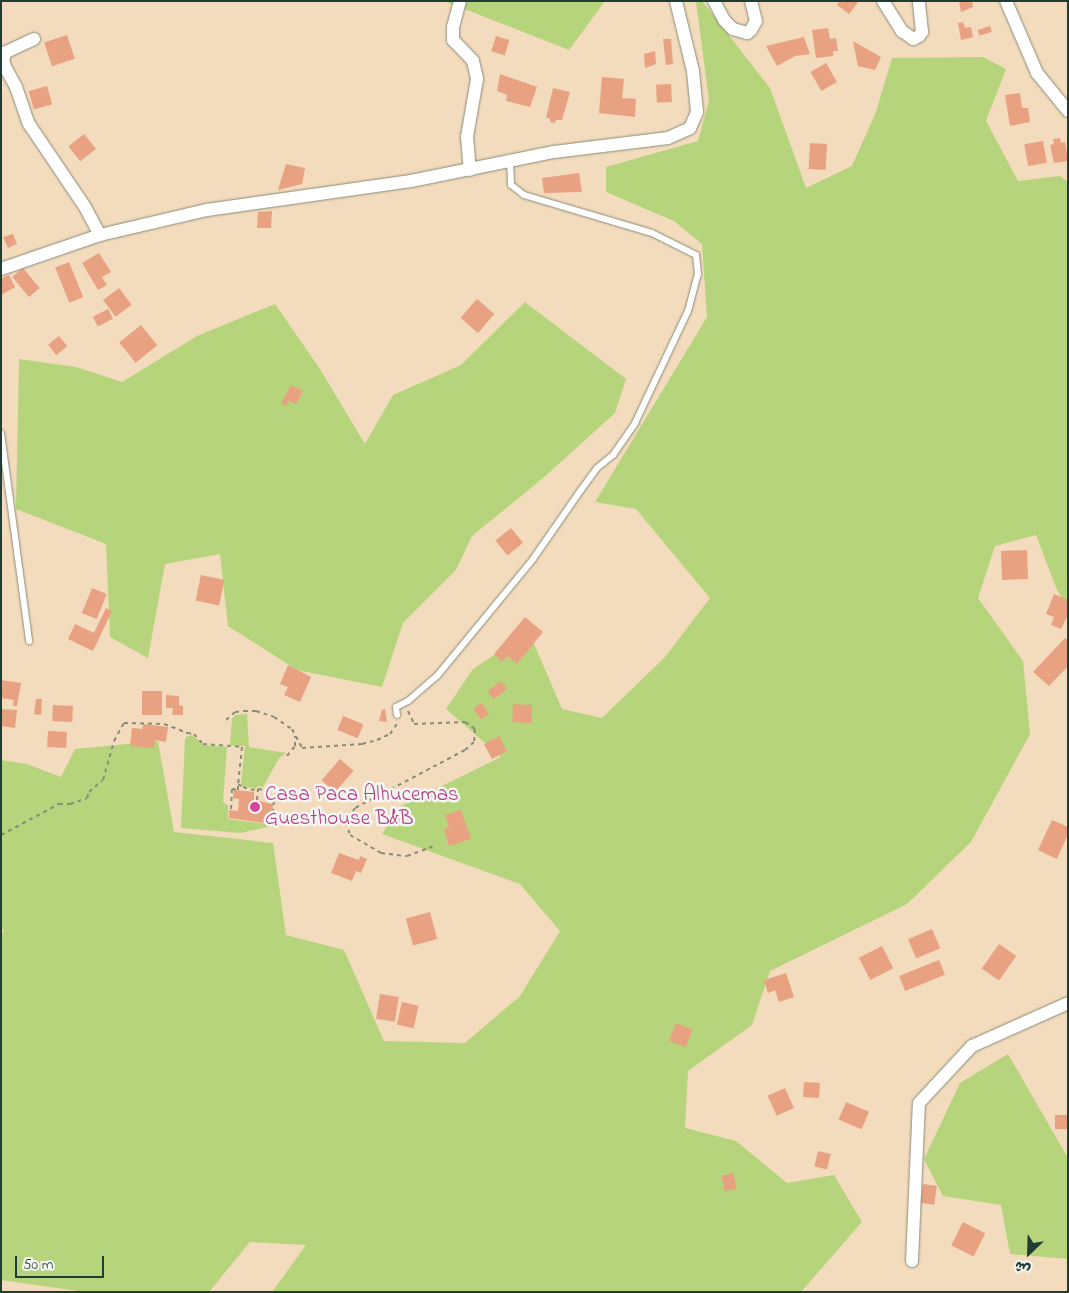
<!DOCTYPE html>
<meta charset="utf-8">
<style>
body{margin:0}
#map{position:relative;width:1069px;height:1293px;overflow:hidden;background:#f3dbbd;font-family:"Indie Flower","Playpen Sans Arabic",sans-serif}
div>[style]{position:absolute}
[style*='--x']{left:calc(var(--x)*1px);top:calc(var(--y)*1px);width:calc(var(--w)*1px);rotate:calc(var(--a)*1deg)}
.green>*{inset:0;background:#b6d47b}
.building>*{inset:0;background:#e8a181;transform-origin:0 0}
.path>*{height:2px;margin-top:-1px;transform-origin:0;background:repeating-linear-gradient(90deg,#898c78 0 4px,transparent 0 8px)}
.roads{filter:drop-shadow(0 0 1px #898c78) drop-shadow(0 0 1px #898c78)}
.lane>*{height:6px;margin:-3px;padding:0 3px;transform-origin:3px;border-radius:3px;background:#fff}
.street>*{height:12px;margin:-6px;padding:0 6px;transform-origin:6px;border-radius:6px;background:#fff}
.dots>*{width:14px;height:14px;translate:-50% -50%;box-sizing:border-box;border:2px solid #f6f6f2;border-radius:50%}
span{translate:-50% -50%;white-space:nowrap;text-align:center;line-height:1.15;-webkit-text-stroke:5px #f6f6f2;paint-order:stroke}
.hotel-label{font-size:21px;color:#b23c85}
.left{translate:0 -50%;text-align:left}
.frame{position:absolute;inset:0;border:2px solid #1f3d34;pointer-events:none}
.north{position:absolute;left:1004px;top:1228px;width:50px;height:50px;-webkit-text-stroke:4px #f6f6f2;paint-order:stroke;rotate:204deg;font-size:14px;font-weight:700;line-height:20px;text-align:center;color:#1f3d34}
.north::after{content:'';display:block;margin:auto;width:18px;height:22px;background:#1f3d34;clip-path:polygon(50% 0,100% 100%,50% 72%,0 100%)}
.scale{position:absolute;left:15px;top:1256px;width:89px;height:22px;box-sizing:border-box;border:2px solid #1f3d34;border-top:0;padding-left:6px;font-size:15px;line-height:18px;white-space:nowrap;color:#1f3d34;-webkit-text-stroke:4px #f6f6f2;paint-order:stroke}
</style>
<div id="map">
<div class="green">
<i style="clip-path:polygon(444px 1px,605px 1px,569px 50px)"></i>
<i style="clip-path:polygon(696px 1px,702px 1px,770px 88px,806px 188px,852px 166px,876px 112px,892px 58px,983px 57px,1006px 69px,986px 121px,1018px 181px,1060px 176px,1068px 182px,1068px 607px,1057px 590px,1036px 535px,995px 546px,978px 598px,1023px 661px,1030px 734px,971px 842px,907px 904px,770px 971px,752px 1025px,688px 1071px,685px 1128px,736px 1141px,787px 1183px,834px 1175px,862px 1222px,801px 1292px,272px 1292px,306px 1245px,250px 1242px,209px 1292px,85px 1292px,1px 1280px,1px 936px,4px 930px,1px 928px,1px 760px,27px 764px,61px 777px,75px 749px,158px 741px,174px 832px,273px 843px,286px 935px,344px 950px,384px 1041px,465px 1043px,520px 996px,560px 931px,520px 884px,382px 834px,401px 806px,501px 757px,446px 709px,473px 669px,529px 632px,562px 709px,602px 718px,665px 657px,710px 598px,636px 509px,595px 502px,707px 317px,702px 244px,674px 221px,606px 192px,606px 167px,698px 141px,709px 101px)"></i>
<i style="clip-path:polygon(525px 302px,626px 379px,615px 413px,542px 479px,472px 536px,456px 570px,403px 623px,382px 687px,297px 670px,228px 626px,220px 554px,165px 564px,148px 658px,110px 637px,106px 544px,16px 509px,19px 359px,76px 367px,122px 382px,197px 336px,275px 304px,320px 369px,365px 444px,393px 395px,461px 365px)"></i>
<i style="clip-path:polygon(247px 714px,249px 747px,286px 753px,279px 758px,263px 787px,257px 786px,256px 789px,241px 785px,245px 746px,230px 745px,232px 719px,235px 715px)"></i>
<i style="clip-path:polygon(192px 735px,204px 745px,227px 747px,223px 802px,228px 805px,228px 819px,276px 825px,240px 833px,181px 828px,185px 740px,186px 737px)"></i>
<i style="clip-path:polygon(1008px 1054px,1068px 1158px,1068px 1259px,1010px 1254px,1001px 1205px,943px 1196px,924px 1159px,960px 1083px)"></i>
</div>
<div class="building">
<i style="clip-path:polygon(840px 1px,859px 1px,849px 14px,837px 5px)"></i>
<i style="clip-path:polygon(959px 1px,972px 1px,973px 7px,961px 12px)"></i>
<i style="clip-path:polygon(963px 22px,965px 28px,971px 27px,973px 37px,961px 40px,958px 23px)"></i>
<i style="left:990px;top:26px;width:6px;height:13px;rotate:72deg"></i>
<i style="clip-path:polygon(828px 28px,830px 39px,836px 38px,838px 51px,833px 51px,833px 56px,816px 58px,812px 30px)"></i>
<i style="left:67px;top:35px;width:25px;height:24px;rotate:72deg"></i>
<i style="left:496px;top:36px;width:14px;height:16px;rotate:17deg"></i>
<i style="clip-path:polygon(804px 37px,810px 54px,795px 56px,777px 66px,766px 46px)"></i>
<i style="clip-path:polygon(663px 39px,671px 39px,673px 64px,666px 65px)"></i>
<i style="clip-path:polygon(853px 41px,881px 57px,875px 70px,858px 66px)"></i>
<i style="clip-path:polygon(655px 51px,656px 64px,645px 68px,644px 54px)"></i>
<i style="left:826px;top:63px;width:22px;height:18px;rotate:60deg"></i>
<i style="clip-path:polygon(500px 74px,537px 87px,530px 107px,506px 101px,507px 95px,497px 91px)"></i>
<i style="clip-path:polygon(602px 77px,624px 79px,622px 98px,636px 99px,635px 117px,599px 113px)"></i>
<i style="left:671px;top:84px;width:18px;height:15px;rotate:87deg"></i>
<i style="left:47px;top:86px;width:19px;height:19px;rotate:74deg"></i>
<i style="clip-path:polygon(553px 88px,570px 92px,562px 120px,556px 120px,555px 123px,550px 122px,550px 118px,546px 118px)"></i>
<i style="clip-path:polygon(1020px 93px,1022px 108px,1028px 108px,1030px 122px,1010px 126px,1005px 95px)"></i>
<i style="left:84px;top:134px;width:19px;height:20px;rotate:51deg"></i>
<i style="clip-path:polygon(1060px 138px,1061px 143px,1065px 142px,1068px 161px,1054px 163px,1050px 145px,1054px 144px,1053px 139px)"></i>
<i style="left:1043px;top:141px;width:22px;height:19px;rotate:80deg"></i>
<i style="left:810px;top:143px;width:17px;height:26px;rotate:3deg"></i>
<i style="clip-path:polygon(286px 164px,305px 168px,302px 184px,278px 190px)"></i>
<i style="clip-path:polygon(579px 173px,582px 192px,544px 193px,542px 178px)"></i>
<i style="clip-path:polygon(272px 211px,271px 228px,257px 228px,258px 212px)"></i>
<i style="clip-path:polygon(13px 234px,17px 244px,8px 248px,3px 237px)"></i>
<i style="clip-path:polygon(99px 253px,111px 272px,102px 277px,107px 285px,98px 290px,82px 263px)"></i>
<i style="left:69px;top:262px;width:38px;height:15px;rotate:68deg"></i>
<i style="left:23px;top:268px;width:26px;height:14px;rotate:50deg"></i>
<i style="clip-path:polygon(9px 275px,15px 287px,1px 295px,1px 279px)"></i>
<i style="left:119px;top:288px;width:21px;height:20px;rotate:53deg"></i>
<i style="left:477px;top:299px;width:23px;height:25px;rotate:41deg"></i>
<i style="left:108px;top:309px;width:11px;height:17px;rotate:63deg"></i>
<i style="left:141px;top:325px;width:26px;height:28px;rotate:51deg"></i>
<i style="left:59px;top:336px;width:13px;height:14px;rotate:51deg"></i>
<i style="clip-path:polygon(291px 385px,303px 391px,296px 404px,289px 401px,286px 406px,281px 403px)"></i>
<i style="left:511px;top:528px;width:19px;height:20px;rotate:51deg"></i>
<i style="left:1027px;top:550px;width:29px;height:26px;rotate:88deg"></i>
<i style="left:201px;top:575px;width:24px;height:26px;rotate:12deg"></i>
<i style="left:92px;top:588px;width:16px;height:27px;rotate:22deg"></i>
<i style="clip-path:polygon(1054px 594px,1068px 600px,1068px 615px,1061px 629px,1051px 625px,1054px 617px,1046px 614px)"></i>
<i style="clip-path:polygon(106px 608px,112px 611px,93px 651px,68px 639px,75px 624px,94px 633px)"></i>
<i style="clip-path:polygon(525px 617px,543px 632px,517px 664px,507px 656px,502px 662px,494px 654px)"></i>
<i style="clip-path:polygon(1065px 638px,1068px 640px,1068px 666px,1049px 686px,1033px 672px)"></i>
<i style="clip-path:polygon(288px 665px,311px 677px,300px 702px,284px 695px,288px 687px,280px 684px)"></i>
<i style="clip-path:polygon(1px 680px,21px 683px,17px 706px,13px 706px,14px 700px,1px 698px)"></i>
<i style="left:501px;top:681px;width:10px;height:17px;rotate:53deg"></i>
<i style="left:142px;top:691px;width:20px;height:24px"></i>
<i style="clip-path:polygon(166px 695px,179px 696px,179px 705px,183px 706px,183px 715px,172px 715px,173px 708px,166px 708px)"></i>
<i style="clip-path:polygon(36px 699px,42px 699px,41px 715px,34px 714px)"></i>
<i style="left:482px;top:703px;width:13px;height:10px;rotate:58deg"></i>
<i style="left:513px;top:704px;width:19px;height:18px;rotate:3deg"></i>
<i style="left:53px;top:705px;width:20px;height:16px;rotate:3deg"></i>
<i style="clip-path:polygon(1px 709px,17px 710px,15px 728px,1px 726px)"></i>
<i style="clip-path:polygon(385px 709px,387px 722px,379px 721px,382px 710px)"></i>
<i style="left:343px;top:716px;width:22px;height:15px;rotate:22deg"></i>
<i style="clip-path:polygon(143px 724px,168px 727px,166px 742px,155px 740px,154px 748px,130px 746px,132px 728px,142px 729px)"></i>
<i style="left:48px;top:731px;width:19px;height:16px;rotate:3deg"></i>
<i style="left:499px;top:736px;width:17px;height:17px;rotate:62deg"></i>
<i style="left:340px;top:759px;width:18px;height:28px;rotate:41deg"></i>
<i style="clip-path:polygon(234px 790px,254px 792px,254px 800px,273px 804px,272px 814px,274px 814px,274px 817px,272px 817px,271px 824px,229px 818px,229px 810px,238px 811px,239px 799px,233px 798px)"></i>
<i style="clip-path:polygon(461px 810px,471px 839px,449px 846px,444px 829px,449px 827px,445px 815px)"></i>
<i style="clip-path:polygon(1052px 820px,1068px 827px,1068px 834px,1057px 859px,1038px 850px)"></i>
<i style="clip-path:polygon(339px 853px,359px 860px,360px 856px,367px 859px,361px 873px,356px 871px,352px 881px,331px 873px)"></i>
<i style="left:430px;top:912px;width:28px;height:25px;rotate:75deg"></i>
<i style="left:932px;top:929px;width:21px;height:26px;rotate:67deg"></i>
<i style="left:999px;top:944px;width:21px;height:30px;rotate:35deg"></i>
<i style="left:882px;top:946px;width:25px;height:26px;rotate:63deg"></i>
<i style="left:939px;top:960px;width:16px;height:43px;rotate:68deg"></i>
<i style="clip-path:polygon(786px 973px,794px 997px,779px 1002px,775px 990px,768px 993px,764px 980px)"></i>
<i style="left:380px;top:994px;width:19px;height:25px;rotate:9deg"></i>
<i style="left:402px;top:1002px;width:17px;height:23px;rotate:13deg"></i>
<i style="left:676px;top:1023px;width:18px;height:19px;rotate:22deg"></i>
<i style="left:804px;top:1082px;width:16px;height:15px;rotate:4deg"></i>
<i style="left:785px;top:1088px;width:22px;height:19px;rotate:66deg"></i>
<i style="left:846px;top:1102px;width:25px;height:19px;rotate:23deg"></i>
<i style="left:1055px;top:1115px;width:13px;height:14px"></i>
<i style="left:818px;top:1151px;width:13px;height:16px;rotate:13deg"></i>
<i style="left:733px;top:1173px;width:16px;height:12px;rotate:76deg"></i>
<i style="left:923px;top:1184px;width:14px;height:19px;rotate:8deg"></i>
<i style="left:963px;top:1222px;width:25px;height:26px;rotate:27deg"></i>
</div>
<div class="path">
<i style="--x:408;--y:711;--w:14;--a:65"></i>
<i style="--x:414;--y:724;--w:51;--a:-2.2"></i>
<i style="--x:465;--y:722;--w:12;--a:35"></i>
<i style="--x:475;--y:729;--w:13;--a:94"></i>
<i style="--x:474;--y:742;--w:12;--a:138"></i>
<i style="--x:465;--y:750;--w:124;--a:152.2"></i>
<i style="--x:355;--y:808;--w:17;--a:123"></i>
<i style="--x:346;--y:822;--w:14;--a:73"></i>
<i style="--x:350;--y:835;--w:36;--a:30"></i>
<i style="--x:381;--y:853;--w:26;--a:7"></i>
<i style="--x:407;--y:856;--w:27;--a:-20"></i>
<i style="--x:226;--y:720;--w:12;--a:-42"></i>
<i style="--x:235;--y:712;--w:9;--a:-6"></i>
<i style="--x:244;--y:711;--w:12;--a:0"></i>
<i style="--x:256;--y:711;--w:19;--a:18"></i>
<i style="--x:274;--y:717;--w:22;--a:34"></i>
<i style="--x:292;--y:729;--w:21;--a:62"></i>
<i style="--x:302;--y:748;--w:60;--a:-3.8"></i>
<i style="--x:362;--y:744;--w:16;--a:-15"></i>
<i style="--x:377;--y:740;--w:14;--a:-25"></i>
<i style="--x:390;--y:734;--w:12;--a:-55"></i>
<i style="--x:287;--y:756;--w:13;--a:-51"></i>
<i style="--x:295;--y:746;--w:10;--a:-90"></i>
<i style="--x:257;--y:800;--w:11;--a:-85"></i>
<i style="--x:258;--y:789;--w:7;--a:8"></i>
<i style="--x:231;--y:809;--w:20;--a:-87"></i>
<i style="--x:232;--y:789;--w:6;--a:9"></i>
<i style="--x:238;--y:790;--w:6;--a:-90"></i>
<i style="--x:238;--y:784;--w:6;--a:31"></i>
<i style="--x:243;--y:787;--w:15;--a:16"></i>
<i style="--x:273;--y:813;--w:15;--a:-86"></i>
<i style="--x:1;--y:835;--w:66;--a:-28.1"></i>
<i style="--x:59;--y:804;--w:11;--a:0"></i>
<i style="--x:70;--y:804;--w:18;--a:-19"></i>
<i style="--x:87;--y:798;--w:6;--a:-72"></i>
<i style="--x:89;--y:792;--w:18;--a:-41"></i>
<i style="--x:103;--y:780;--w:41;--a:-74.2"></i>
<i style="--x:114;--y:741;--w:21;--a:-61"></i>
<i style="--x:124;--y:723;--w:40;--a:1.4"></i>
<i style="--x:164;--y:724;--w:25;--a:21"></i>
<i style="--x:187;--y:733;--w:7;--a:8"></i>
<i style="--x:194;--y:734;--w:13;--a:48"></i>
<i style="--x:203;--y:744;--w:39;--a:4"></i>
<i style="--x:242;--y:747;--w:37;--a:96"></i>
</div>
<div class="roads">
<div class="lane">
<i style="--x:1;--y:433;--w:210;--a:82.3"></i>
<i style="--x:397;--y:715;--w:8;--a:-97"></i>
<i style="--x:396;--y:707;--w:13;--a:-27"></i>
<i style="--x:408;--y:701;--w:38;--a:-41"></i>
<i style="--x:437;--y:676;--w:151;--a:-50.6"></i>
<i style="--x:533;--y:559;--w:84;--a:-55.2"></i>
<i style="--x:581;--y:490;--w:27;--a:-54"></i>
<i style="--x:597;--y:468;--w:21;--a:-39"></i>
<i style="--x:613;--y:455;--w:39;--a:-55"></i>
<i style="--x:635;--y:423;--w:124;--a:-64.7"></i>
<i style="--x:688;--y:311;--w:38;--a:-75"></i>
<i style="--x:698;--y:274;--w:19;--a:-96"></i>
<i style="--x:696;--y:255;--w:49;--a:-153.4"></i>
<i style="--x:652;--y:233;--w:134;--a:-163.5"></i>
<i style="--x:524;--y:195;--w:16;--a:-142"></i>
<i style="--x:511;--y:185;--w:24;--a:-92"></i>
</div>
<div class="street">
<i style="--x:460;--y:1;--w:27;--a:105"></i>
<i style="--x:453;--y:27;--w:13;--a:90"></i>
<i style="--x:453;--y:40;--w:29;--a:46"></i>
<i style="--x:473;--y:61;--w:18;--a:77"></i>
<i style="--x:477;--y:79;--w:59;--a:99.8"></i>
<i style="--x:467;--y:137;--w:33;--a:85"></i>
<i style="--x:714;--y:1;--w:21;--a:62"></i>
<i style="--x:724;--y:20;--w:13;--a:45"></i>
<i style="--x:733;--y:29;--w:15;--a:16"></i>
<i style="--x:747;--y:33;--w:5;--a:-37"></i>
<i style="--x:751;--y:30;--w:10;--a:-61"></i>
<i style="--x:756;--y:21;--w:21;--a:-104"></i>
<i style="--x:883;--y:1;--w:36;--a:58"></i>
<i style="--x:902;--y:31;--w:14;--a:36"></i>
<i style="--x:913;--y:39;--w:7;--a:-27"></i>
<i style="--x:919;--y:36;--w:5;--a:-53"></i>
<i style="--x:922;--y:32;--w:31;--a:-96"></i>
<i style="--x:1006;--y:1;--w:78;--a:66.7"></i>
<i style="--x:1037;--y:73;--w:49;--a:50.8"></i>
<i style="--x:34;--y:39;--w:31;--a:155"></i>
<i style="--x:6;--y:52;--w:8;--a:113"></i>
<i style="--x:3;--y:59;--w:8;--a:76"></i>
<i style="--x:5;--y:67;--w:23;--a:61"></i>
<i style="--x:16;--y:87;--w:39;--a:71"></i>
<i style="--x:29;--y:124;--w:100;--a:56"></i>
<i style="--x:85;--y:207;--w:32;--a:62"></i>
<i style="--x:1;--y:269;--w:105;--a:-19"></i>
<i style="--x:100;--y:235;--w:110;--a:-13.2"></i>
<i style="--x:207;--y:210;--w:206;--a:-8.1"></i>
<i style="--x:411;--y:181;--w:146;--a:-11.5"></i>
<i style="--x:554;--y:152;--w:115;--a:-7"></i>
<i style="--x:668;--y:138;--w:24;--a:-24"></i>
<i style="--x:690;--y:128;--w:17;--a:-66"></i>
<i style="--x:697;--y:112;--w:41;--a:-95.6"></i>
<i style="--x:693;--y:71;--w:72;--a:-103.7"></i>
<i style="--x:912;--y:1261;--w:158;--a:-87.5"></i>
<i style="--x:919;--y:1103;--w:78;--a:-47.1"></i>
<i style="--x:972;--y:1046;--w:105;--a:-24.1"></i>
</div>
</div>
<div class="dots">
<i style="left:255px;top:807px;background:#d1479c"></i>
</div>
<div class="hotel-label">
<span class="left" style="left:265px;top:807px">Casa Paca Alhucemas<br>Guesthouse B&amp;B</span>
</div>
<div class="frame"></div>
<div class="north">ش</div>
<div class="scale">50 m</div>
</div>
